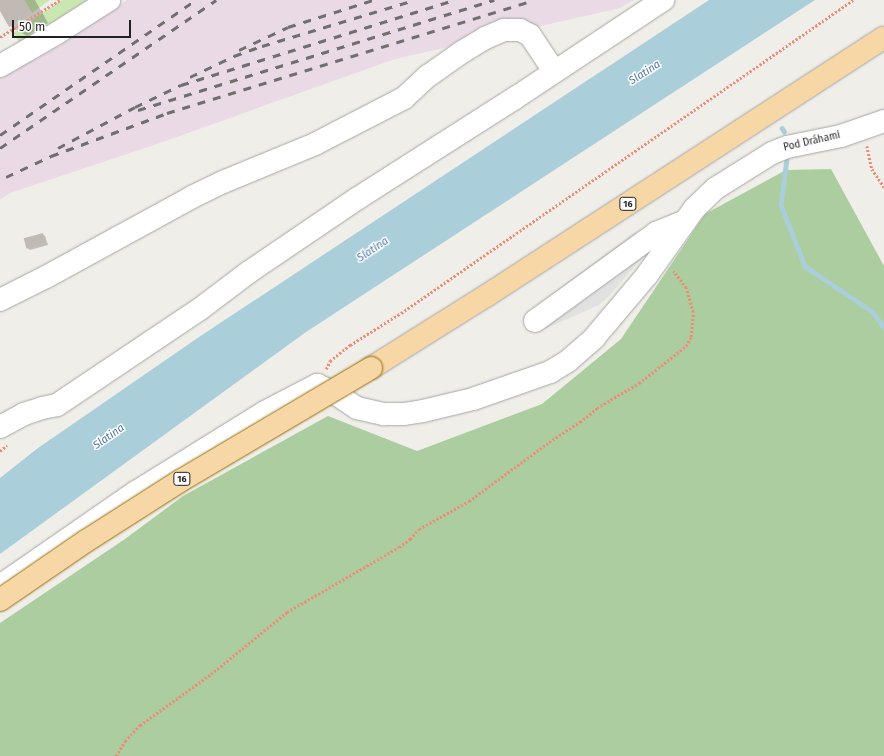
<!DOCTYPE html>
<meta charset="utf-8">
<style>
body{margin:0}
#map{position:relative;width:884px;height:756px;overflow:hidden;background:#f0eee8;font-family:"Fira Sans",sans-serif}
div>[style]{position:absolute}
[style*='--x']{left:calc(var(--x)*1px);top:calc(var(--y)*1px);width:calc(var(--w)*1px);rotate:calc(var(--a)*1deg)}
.industrial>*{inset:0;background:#e9dae6}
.grass>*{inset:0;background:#cae7b1}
.forest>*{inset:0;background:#abcd9f}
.parking>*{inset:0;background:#e1e1e1}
.water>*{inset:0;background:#abcedb}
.shadow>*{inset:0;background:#0003}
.stream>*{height:4.5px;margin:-2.25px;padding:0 2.25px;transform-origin:2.25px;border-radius:2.25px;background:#abcedb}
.building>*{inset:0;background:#c1bab4;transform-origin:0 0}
.path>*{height:2.5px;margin-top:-1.25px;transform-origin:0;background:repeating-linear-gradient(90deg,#f28977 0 2px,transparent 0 4px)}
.roads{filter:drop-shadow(0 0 1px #a5a5a5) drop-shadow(0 0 1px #a5a5a5)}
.minor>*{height:22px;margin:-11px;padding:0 11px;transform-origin:11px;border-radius:11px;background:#fff}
.major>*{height:22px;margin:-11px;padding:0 11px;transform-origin:11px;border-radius:11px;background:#f7d7a6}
.rail>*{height:3px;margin-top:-1.5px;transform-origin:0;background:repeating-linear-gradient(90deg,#6f6f6f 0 8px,transparent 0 16px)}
.bridges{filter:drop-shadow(0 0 1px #956c08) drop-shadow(0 0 1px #956c08)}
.major-bridge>*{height:22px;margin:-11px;padding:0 11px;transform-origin:11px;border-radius:11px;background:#f7d7a6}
span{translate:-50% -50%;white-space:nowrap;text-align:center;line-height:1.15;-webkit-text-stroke:3px #fff;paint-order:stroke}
.shield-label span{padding:1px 3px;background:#fff;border:1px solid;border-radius:3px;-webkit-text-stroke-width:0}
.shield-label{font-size:9px;color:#212121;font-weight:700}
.street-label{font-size:10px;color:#212121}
.water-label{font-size:11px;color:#4e76a4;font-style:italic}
.scale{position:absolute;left:12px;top:20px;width:119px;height:18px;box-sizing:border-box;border:2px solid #212121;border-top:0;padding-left:5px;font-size:12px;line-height:14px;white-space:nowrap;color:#212121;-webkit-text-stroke:3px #fff;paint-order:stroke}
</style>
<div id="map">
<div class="industrial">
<i style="clip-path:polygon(127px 0,634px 0,620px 8px,395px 59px,157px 144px,10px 193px,0 200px,0 78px,61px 45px)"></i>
</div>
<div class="grass">
<i style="clip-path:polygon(24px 0,50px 0,32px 13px)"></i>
<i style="clip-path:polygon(62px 0,87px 0,51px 24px,19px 42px,13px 33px)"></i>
</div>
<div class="forest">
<i style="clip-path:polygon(831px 169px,884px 266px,884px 756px,0 756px,0 623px,125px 539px,183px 496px,328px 416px,417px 451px,542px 404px,621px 339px,705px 214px,786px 170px)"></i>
</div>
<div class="parking">
<i style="clip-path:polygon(635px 232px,649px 250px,610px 295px,599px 305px,540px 331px,528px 317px,533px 308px)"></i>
</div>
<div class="water">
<i style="clip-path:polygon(709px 0,815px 0,306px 332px,0 554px,0 478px,38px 448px,199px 337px)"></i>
</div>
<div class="shadow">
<i style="clip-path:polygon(0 0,35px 0,48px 23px,27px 36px,10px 26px,0 10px)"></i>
<i style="clip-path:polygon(42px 234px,45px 236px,48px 245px,30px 250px,28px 249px)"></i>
</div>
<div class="stream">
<i style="--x:782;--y:128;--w:4;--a:56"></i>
<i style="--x:787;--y:159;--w:46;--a:97.4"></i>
<i style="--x:781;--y:205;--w:66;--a:68.5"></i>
<i style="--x:805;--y:266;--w:82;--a:34.1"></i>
<i style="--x:873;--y:312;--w:19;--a:54"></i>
</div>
<div class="building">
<i style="clip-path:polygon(0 0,24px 0,32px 13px,9px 27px,0 11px)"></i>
<i style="left:43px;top:233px;width:11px;height:20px;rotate:75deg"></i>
</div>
<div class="path">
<i style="--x:0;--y:37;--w:70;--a:-31.7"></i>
<i style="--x:867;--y:146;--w:24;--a:78"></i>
<i style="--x:872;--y:169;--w:22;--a:56"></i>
<i style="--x:326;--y:369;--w:9;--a:-63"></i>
<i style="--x:330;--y:361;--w:26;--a:-39"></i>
<i style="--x:350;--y:345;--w:60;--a:-32.1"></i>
<i style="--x:401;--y:313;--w:550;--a:-34.7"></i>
<i style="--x:0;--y:451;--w:9;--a:-41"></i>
<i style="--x:116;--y:756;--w:17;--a:-59"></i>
<i style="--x:125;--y:741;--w:22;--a:-47"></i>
<i style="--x:140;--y:725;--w:87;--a:-35.7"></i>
<i style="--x:211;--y:674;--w:98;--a:-39.2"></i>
<i style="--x:287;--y:612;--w:129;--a:-30.1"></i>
<i style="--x:399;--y:547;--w:14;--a:-36"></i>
<i style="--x:410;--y:539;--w:13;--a:-48"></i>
<i style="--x:419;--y:529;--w:57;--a:-29.2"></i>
<i style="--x:469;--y:501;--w:99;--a:-36.4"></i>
<i style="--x:549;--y:442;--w:37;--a:-33"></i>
<i style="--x:580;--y:422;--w:22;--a:-39"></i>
<i style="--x:597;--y:408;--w:49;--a:-30.8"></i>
<i style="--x:639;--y:383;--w:60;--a:-38.2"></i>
<i style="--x:686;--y:346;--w:10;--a:-61"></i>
<i style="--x:691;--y:337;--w:25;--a:-85"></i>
<i style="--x:693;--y:312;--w:25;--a:-106"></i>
<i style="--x:686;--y:288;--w:21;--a:-127"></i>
</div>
<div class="roads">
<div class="minor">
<i style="--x:0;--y:66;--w:66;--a:-30.1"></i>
<i style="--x:57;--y:33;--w:62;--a:-32.4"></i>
<i style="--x:0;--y:300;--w:51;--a:-26.6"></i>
<i style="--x:46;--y:277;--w:166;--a:-28.7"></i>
<i style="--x:192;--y:197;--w:34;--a:-26"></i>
<i style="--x:223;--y:182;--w:100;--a:-22.4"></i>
<i style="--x:315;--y:144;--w:100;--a:-27.3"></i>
<i style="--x:404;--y:98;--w:33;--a:-43"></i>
<i style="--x:428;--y:76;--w:42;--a:-35.2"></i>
<i style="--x:462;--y:52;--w:27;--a:-31"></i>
<i style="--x:485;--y:38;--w:21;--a:-23"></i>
<i style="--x:504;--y:30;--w:16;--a:0"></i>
<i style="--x:520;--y:30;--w:11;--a:27"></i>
<i style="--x:530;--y:35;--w:43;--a:56.3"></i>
<i style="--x:535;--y:321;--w:150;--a:-36"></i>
<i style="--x:656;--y:233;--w:32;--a:-22"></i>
<i style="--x:0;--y:427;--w:27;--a:-28"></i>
<i style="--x:24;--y:414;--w:19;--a:-18"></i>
<i style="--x:42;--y:408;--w:15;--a:-11"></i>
<i style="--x:57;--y:405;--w:172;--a:-33.9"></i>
<i style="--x:200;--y:309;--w:61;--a:-37.1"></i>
<i style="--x:249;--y:272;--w:132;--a:-34.2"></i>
<i style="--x:358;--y:198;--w:186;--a:-32.5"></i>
<i style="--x:515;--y:98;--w:178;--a:-33.5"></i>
<i style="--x:0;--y:586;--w:165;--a:-34.7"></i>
<i style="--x:136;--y:492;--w:152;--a:-31.8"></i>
<i style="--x:265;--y:412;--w:59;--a:-27.4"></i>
<i style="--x:317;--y:385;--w:17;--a:24"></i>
<i style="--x:333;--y:392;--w:29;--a:34"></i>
<i style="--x:357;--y:408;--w:28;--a:13"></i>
<i style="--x:384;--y:414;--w:20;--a:0"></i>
<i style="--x:404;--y:414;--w:19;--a:-9"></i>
<i style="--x:423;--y:411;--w:51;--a:-13.5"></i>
<i style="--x:473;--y:399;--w:82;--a:-19.3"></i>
<i style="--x:550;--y:372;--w:21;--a:-31"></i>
<i style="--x:568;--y:361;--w:35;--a:-41"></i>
<i style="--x:594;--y:338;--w:82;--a:-49.9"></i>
<i style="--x:647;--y:275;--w:81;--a:-54.5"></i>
<i style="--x:694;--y:209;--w:30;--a:-44"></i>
<i style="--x:716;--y:188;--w:66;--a:-32"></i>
<i style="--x:772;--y:153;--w:16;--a:-22"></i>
<i style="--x:787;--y:147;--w:55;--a:-11.5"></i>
<i style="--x:841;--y:136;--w:46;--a:-19.2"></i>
</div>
<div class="major">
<i style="--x:371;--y:368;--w:136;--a:-32.1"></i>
<i style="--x:486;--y:296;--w:474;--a:-33"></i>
</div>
</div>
<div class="rail">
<i style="--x:239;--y:50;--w:54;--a:-25.1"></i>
<i style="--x:288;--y:27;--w:89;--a:-17.6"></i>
<i style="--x:190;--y:77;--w:49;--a:-25.5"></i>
<i style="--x:234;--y:56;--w:30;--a:-20"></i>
<i style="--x:262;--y:46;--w:159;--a:-16.8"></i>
<i style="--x:138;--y:110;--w:373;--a:-17.2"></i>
<i style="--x:0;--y:135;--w:238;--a:-34.6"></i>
<i style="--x:0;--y:148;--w:262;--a:-34.4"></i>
<i style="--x:58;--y:148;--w:87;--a:-28"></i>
<i style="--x:135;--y:107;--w:51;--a:-25.6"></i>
<i style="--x:181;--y:85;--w:286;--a:-17.3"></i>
<i style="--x:6;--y:177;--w:50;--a:-25"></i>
<i style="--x:51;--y:156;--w:124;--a:-20.3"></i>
<i style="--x:167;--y:113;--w:384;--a:-17.1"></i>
</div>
<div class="bridges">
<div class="major-bridge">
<i style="--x:0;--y:600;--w:104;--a:-34.5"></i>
<i style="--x:86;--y:541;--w:112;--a:-32.6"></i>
<i style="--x:180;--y:481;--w:222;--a:-30.6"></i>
</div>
</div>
<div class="shield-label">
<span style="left:628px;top:204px">16</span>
<span style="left:182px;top:479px">16</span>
</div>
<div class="street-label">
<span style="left:812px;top:142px;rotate:-13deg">Pod Dráhami</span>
</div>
<div class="water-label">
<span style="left:645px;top:73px;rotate:-33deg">Slatina</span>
<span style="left:373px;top:250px;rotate:-34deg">Slatina</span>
<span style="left:109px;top:437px;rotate:-35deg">Slatina</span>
</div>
<div class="scale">50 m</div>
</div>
